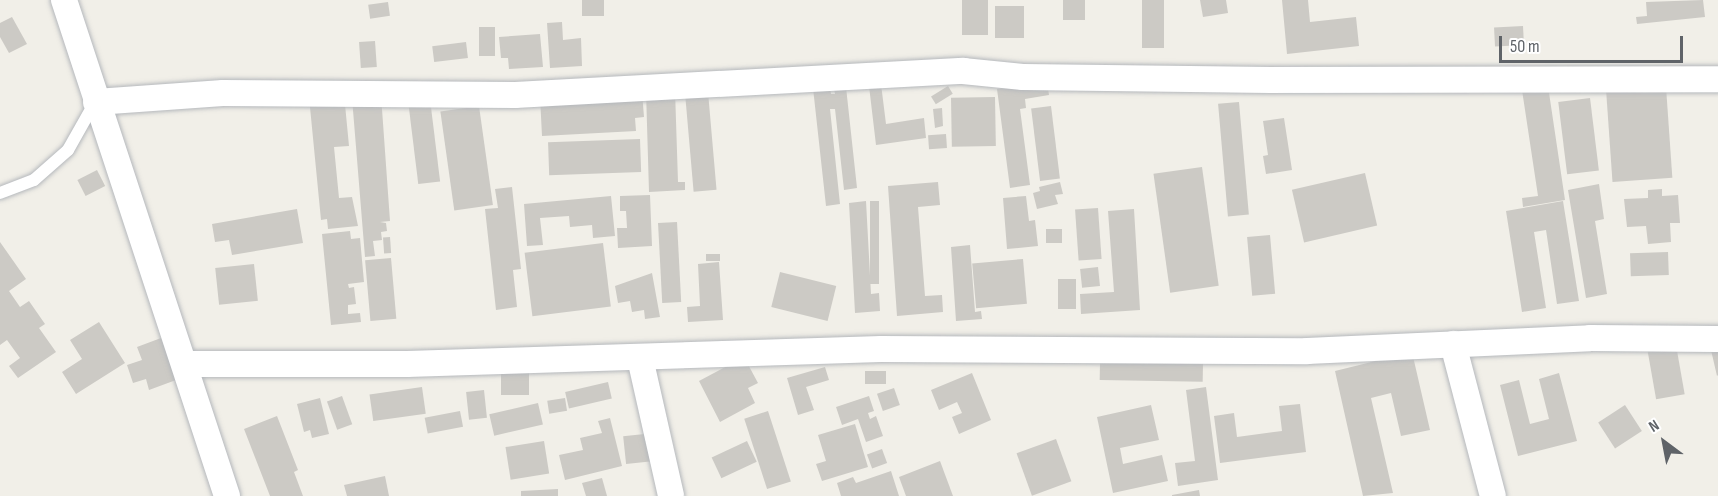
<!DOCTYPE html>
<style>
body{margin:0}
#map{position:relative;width:1718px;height:496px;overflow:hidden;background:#f1efe8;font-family:"Sofia Sans Condensed",sans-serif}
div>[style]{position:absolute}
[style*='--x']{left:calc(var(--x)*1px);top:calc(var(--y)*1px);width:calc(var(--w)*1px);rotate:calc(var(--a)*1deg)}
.building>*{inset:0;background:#cccac5;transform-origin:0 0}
.roads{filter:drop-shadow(0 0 2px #b5b8bc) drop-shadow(0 0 2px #b5b8bc)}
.service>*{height:12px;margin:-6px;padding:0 6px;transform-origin:6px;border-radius:6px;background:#fff}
.minor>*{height:26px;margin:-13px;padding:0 13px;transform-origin:13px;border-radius:13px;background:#fff}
span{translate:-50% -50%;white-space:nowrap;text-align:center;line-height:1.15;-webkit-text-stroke:4.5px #fff;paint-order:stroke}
.north{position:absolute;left:1634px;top:412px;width:60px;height:60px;-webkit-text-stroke:4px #fff;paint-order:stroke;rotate:328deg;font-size:16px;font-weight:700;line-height:24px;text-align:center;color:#5f6368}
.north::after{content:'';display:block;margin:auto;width:21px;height:27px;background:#5f6368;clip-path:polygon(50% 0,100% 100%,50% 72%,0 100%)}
.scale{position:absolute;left:1499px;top:36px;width:184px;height:27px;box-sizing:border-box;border:3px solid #5f6368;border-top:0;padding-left:8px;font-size:18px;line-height:21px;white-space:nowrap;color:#5f6368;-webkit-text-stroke:4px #fff;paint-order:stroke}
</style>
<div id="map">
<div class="building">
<i style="left:582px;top:0;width:22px;height:16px"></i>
<i style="left:962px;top:0;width:26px;height:35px"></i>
<i style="left:1063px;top:0;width:22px;height:20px"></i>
<i style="left:1142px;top:0;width:22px;height:48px"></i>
<i style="clip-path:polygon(1200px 0,1226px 0,1228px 13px,1203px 17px)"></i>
<i style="clip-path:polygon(1282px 0,1308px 0,1310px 22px,1356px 17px,1359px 46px,1287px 54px)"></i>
<i style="clip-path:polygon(1703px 0,1705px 17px,1637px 24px,1636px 17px,1647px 16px,1646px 2px)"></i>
<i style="left:388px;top:2px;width:14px;height:20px;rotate:82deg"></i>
<i style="left:995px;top:6px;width:29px;height:32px"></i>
<i style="clip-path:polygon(12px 17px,27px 44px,9px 53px,0 37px,0 23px)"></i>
<i style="clip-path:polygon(562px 22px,563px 40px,581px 38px,582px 66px,550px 68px,547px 23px)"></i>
<i style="left:1523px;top:26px;width:19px;height:29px;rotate:87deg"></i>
<i style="left:479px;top:27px;width:16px;height:29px"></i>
<i style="clip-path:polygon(540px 34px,543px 67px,509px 69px,508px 58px,501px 58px,499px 37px)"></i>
<i style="left:375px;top:41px;width:26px;height:16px;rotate:86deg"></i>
<i style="left:466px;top:42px;width:16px;height:34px;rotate:83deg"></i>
<i style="clip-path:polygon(1047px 82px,1049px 95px,1025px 99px,1026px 108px,1020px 109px,1030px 185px,1010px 188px,997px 89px)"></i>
<i style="clip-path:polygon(881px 84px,886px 124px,924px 118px,926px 138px,876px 145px,869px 86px)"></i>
<i style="clip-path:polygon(830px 86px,831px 94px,835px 94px,834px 88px,846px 87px,857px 188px,844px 190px,835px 109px,830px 109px,840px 204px,826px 206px,813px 88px)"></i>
<i style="left:948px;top:86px;width:9px;height:20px;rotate:58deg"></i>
<i style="clip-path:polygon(1548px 86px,1565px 200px,1523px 207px,1522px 198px,1538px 196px,1522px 90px)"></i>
<i style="left:1666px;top:87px;width:91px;height:60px;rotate:86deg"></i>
<i style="clip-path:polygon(675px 90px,678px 182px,685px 182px,685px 190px,649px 192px,646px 91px)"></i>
<i style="clip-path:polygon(642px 92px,644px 117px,635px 118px,636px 131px,542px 136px,540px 97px)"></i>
<i style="left:708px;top:92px;width:98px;height:23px;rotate:85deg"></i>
<i style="clip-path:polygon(344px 94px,349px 146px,334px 147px,339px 198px,352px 197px,358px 226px,328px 229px,327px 219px,321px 220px,309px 97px)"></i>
<i style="clip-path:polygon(381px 95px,390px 221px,380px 222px,386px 223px,387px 231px,381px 232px,382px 240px,373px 241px,375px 256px,365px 257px,352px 98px)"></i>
<i style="left:995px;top:97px;width:49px;height:44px;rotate:89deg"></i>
<i style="left:1590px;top:98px;width:73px;height:32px;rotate:83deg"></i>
<i style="left:430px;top:99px;width:83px;height:22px;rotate:83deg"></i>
<i style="left:1239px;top:102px;width:113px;height:21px;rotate:85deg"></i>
<i style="left:479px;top:106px;width:100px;height:39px;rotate:82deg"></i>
<i style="left:1051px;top:106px;width:73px;height:20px;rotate:83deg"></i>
<i style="clip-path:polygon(942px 108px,943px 126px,935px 128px,933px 109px)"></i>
<i style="clip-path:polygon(1284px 118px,1292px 170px,1266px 174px,1263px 156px,1268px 155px,1263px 121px)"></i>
<i style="left:946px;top:134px;width:14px;height:18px;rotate:86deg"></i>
<i style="left:640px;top:139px;width:33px;height:92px;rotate:88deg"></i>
<i style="left:1202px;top:167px;width:120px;height:49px;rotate:82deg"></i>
<i style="left:97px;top:170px;width:18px;height:22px;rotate:63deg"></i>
<i style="left:1365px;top:173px;width:54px;height:75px;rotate:77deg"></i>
<i style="clip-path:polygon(938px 182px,940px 205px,918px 207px,925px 296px,942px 295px,943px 312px,897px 316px,888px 186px)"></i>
<i style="clip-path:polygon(1060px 182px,1063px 194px,1055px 195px,1058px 204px,1037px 209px,1033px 193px,1040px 191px,1039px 187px)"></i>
<i style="clip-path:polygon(1599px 184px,1604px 219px,1595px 221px,1607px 294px,1586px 298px,1568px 190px)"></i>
<i style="clip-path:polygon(512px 187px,521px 269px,513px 270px,517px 307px,496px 310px,485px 209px,498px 208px,495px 189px)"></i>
<i style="clip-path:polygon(1662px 189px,1662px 196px,1678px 195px,1680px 223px,1670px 223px,1671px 242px,1648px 244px,1646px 226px,1627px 227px,1624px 199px,1648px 198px,1648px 190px)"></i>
<i style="clip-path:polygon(650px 195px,652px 246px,618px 248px,617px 228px,627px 228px,626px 211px,620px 211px,620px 196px)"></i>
<i style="clip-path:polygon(611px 196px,615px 236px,593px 238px,592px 225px,570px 227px,569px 216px,540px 218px,543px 245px,527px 246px,524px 204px)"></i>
<i style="clip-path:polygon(1026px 196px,1029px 221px,1035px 220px,1038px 246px,1007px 249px,1003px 198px)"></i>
<i style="clip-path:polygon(866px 201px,871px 294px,879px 293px,880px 311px,855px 313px,849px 203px)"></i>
<i style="left:870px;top:201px;width:9px;height:83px"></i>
<i style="clip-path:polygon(1563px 201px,1579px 301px,1557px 304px,1546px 230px,1534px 232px,1546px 308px,1522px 312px,1506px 211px)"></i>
<i style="left:1098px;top:208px;width:51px;height:23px;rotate:86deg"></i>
<i style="clip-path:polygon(297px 209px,303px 243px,232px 255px,229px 240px,215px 242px,212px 224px)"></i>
<i style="clip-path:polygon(1134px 209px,1140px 310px,1081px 314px,1080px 294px,1114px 292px,1108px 211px)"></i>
<i style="left:677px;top:222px;width:80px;height:19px;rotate:87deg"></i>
<i style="left:1046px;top:229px;width:16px;height:14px"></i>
<i style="clip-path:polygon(350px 231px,351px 239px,360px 238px,364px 282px,348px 284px,349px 288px,354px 287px,356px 304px,348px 305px,348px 314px,360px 313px,361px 322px,331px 325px,322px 234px)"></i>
<i style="left:1270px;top:235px;width:59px;height:23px;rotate:85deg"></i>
<i style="left:390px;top:237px;width:16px;height:7px;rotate:86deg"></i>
<i style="clip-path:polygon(0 242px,26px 279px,9px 291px,20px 307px,29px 301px,45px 324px,39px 328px,56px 352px,18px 378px,9px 366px,20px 358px,7px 340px,0 345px)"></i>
<i style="left:603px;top:243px;width:64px;height:79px;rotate:83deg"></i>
<i style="clip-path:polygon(970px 245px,975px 312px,981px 311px,982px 319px,956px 321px,951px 247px)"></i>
<i style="left:1668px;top:252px;width:23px;height:38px;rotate:88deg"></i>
<i style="left:720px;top:254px;width:7px;height:14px;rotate:90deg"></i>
<i style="left:391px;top:258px;width:61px;height:26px;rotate:85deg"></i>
<i style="left:1023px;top:259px;width:45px;height:51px;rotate:85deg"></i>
<i style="clip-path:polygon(719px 262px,723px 320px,688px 322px,687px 307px,700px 306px,698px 264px)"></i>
<i style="left:254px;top:264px;width:37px;height:39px;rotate:84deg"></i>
<i style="left:1098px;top:267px;width:19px;height:18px;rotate:84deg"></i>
<i style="left:780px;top:272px;width:58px;height:36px;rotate:14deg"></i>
<i style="clip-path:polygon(652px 273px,660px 317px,645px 319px,644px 310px,632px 312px,630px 301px,618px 303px,615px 286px)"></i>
<i style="left:1058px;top:279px;width:18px;height:30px"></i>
<i style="clip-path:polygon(99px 322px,125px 363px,76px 394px,62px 372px,82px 359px,70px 340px)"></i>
<i style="clip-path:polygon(161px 338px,176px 380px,149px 390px,146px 379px,133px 383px,127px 365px,142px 360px,137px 347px)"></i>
<i style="left:1676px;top:345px;width:50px;height:29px;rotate:80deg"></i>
<i style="clip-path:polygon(1718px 348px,1718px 375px,1717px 376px,1711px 350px)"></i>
<i style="clip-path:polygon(1412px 352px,1430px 430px,1401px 436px,1391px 393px,1371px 398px,1393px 493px,1363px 496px,1335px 371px)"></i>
<i style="clip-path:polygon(744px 357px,758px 383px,748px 388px,755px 403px,720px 422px,699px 381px)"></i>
<i style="left:1100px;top:362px;width:103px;height:18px;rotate:1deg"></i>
<i style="clip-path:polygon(825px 367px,829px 380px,806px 387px,814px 410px,798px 415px,787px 378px)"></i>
<i style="left:501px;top:371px;width:28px;height:24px"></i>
<i style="left:886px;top:371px;width:13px;height:21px;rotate:90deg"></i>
<i style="clip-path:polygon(972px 373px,991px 420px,959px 434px,952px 417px,962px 413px,957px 402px,939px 410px,931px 390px)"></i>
<i style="clip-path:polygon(1559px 373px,1577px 441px,1518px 456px,1500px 385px,1519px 380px,1530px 424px,1549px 419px,1539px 379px)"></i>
<i style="left:608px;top:382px;width:17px;height:44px;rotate:77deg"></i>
<i style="left:422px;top:387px;width:27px;height:53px;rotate:82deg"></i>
<i style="clip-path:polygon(1206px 387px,1218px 480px,1178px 486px,1175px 463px,1195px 461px,1186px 390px)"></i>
<i style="left:894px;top:388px;width:18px;height:18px;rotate:71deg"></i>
<i style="left:484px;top:390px;width:28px;height:18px;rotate:84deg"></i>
<i style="left:342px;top:396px;width:30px;height:16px;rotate:70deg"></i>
<i style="clip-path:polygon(869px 396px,874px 411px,868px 413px,870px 419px,876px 416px,883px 436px,866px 442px,858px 419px,842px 425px,836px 407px)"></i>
<i style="clip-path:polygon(320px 398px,329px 434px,312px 438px,310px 430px,304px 432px,297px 404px)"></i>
<i style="left:565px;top:398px;width:13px;height:18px;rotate:81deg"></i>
<i style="left:538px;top:403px;width:22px;height:50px;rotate:77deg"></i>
<i style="clip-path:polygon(1300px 404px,1306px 452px,1220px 463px,1214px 416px,1234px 413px,1237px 437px,1282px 431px,1279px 406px)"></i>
<i style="clip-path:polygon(1151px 405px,1159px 440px,1120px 448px,1123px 464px,1162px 455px,1168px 481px,1113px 493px,1097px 417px)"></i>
<i style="left:1625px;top:405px;width:31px;height:32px;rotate:57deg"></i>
<i style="left:460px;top:411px;width:16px;height:36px;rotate:79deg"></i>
<i style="left:768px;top:411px;width:74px;height:25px;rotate:72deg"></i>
<i style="clip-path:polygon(277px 416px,298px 470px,294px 472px,303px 496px,270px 496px,244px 429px)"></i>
<i style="clip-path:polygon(610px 418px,622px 466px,565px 480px,559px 455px,583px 450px,580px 438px,602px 433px,598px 421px)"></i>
<i style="clip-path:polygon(855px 424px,868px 467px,822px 481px,816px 464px,826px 461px,818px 435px)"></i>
<i style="left:654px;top:433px;width:28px;height:31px;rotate:84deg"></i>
<i style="left:1056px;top:439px;width:45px;height:42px;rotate:70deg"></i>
<i style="left:544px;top:441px;width:33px;height:39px;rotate:81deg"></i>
<i style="left:747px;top:441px;width:23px;height:39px;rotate:65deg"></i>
<i style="left:882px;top:449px;width:15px;height:16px;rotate:70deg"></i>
<i style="clip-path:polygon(940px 461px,953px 496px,906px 496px,899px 477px)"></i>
<i style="clip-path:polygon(891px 471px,899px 496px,841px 496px,837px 483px,853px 477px,856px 483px)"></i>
<i style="clip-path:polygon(385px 476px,389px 496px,347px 496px,344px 485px)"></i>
<i style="clip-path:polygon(602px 478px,607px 496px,586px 496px,582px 483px)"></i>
<i style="clip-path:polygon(558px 489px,558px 496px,521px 496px,521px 491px)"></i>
<i style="clip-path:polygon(1199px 490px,1200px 496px,1172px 496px,1172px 495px)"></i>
</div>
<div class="roads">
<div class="service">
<i style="--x:0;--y:193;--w:36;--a:-21"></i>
<i style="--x:34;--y:180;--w:45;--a:-41.4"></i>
<i style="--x:68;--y:150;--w:55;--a:-60.6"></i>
</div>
<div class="minor">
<i style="--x:64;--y:0;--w:522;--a:71.81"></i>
<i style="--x:96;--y:102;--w:127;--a:-4.1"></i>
<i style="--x:223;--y:93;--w:292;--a:0.4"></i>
<i style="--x:515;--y:95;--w:449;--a:-3.1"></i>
<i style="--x:963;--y:71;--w:60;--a:5.7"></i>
<i style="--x:1023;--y:77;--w:248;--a:0.7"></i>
<i style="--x:1271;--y:80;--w:447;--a:-0.1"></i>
<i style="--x:1453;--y:344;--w:157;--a:75.3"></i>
<i style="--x:640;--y:358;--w:141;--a:77.3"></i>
<i style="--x:186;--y:364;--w:221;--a:0"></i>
<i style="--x:407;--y:364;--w:474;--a:-1.8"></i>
<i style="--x:881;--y:349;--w:426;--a:0.3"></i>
<i style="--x:1307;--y:351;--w:283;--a:-2.6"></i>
<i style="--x:1590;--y:338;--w:128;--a:0.4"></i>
</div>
</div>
<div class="north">N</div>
<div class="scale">50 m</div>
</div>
